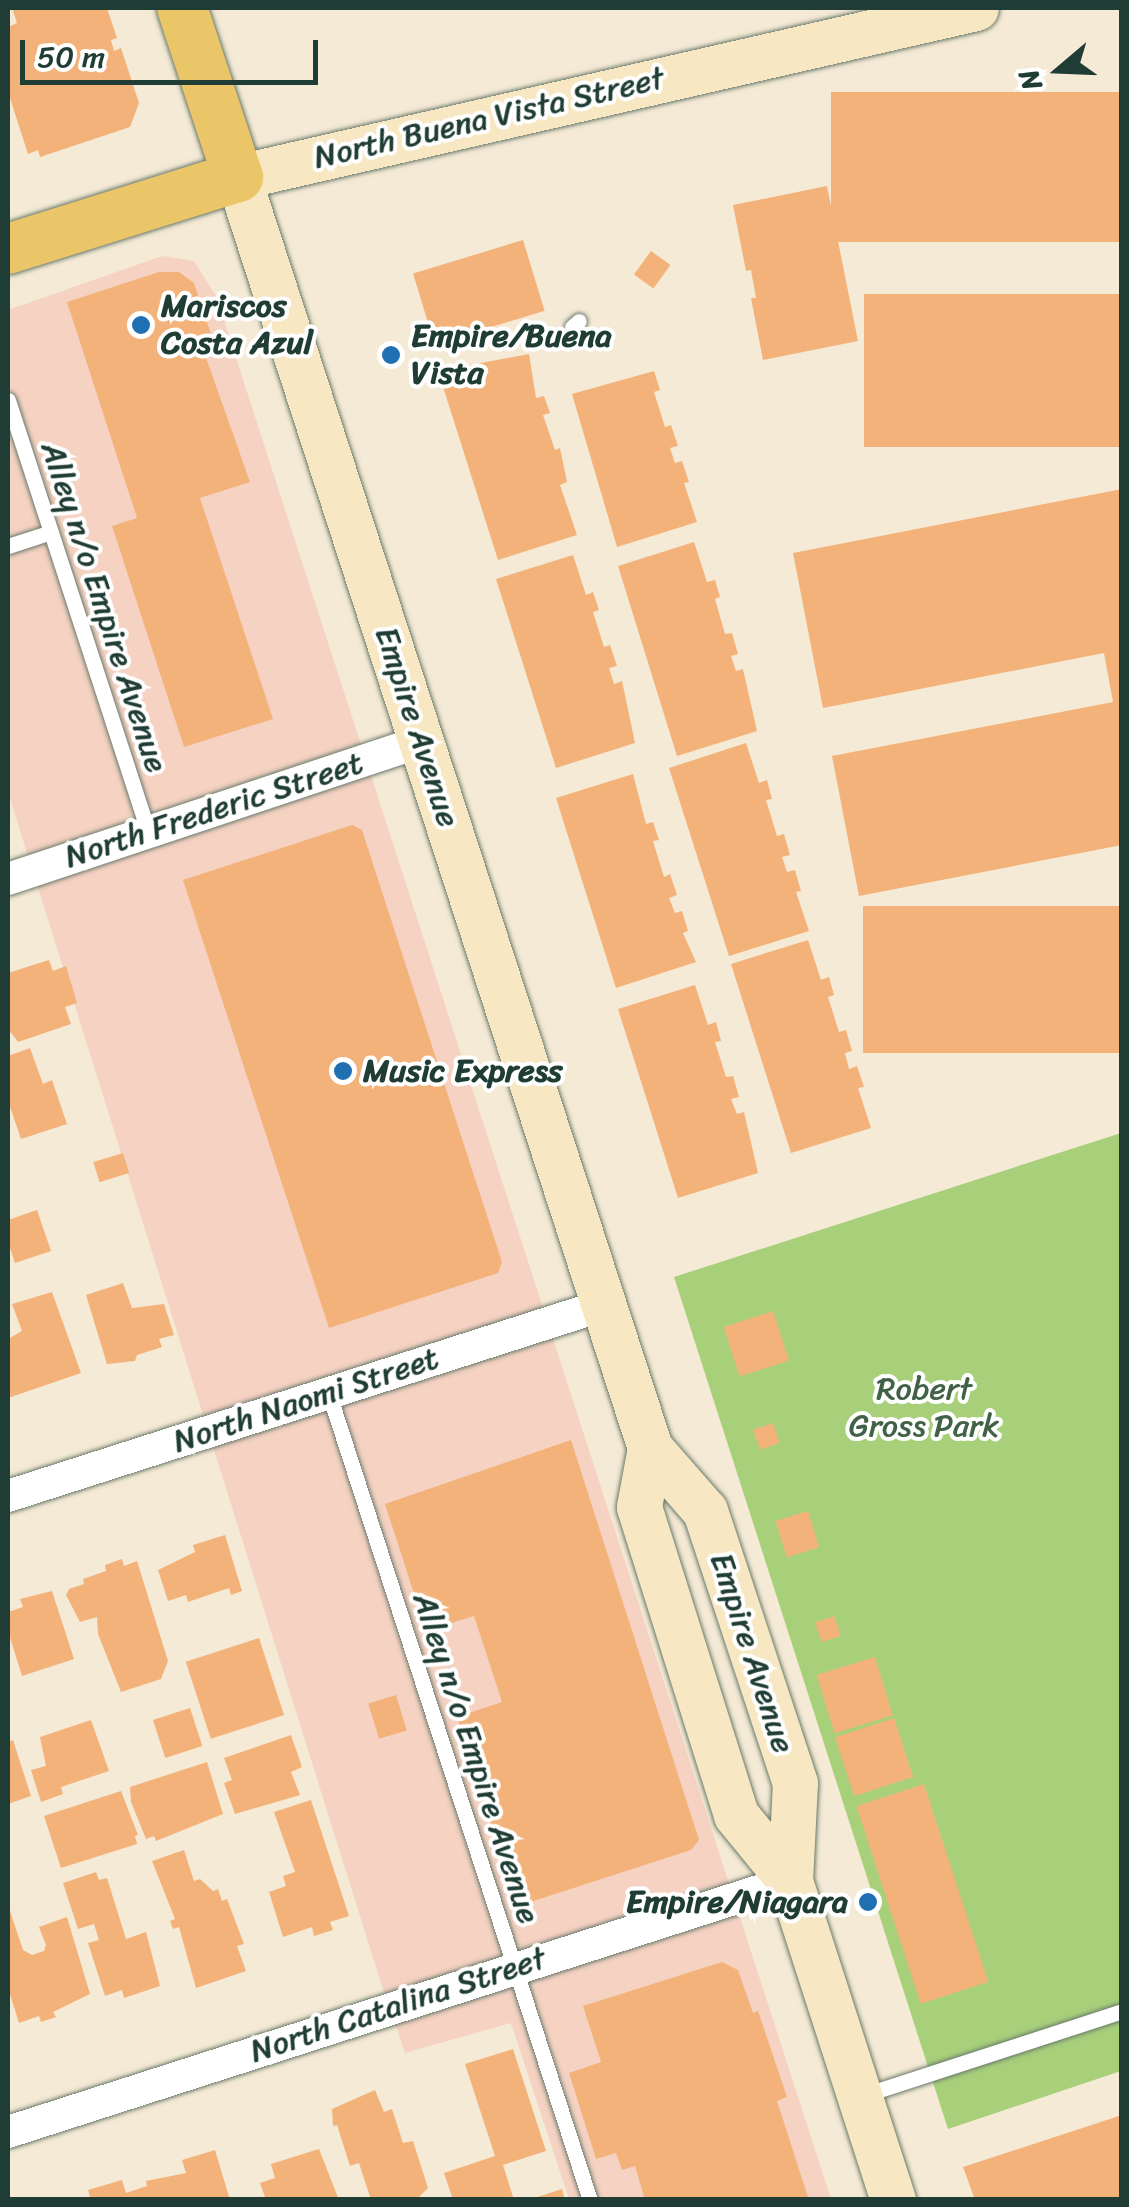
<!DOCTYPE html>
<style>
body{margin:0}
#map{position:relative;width:1129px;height:2207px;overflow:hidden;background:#f5ead5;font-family:Sriracha,sans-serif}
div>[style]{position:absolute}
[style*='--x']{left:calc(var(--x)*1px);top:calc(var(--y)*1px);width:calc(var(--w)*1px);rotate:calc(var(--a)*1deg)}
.built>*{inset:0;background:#f5d2c2}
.green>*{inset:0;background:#a8d07b}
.building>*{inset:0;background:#f4b27b;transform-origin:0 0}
.roads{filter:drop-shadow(0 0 2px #6a7a6c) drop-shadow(0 0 2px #6a7a6c)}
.service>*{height:15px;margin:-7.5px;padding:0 7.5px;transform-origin:7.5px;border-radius:7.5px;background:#fff}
.minor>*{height:32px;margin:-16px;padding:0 16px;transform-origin:16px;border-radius:16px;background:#fff}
.secondary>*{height:45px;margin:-22.5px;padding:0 22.5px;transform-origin:22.5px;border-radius:22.5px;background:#f7e8c3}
.primary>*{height:50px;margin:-25px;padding:0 25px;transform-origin:25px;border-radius:25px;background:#ebc669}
.dots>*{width:28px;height:28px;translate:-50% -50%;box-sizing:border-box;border:5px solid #fff;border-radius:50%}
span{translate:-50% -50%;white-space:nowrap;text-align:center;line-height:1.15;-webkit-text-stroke:8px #fff;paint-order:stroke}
.street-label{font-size:32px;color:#1f3d34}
.poi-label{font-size:32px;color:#1f3d34;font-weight:700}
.left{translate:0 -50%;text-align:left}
.right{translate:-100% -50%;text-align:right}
.park-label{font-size:32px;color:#416246}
.frame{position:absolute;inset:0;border:10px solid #1f3d34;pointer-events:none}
.north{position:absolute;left:1009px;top:20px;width:100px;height:100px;-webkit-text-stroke:8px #fff;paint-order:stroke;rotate:251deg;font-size:28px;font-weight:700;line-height:40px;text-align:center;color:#1f3d34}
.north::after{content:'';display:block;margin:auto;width:35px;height:45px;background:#1f3d34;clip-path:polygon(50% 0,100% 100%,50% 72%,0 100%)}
.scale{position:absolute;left:20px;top:40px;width:298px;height:45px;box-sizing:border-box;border:5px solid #1f3d34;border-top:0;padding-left:12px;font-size:30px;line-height:35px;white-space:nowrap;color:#1f3d34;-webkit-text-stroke:8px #fff;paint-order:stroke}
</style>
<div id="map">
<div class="built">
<i style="clip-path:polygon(162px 256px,194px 261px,216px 296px,831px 2199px,569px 2199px,511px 2023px,405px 2053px,380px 1980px,8px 792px,8px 310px)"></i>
</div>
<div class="green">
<i style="clip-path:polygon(1121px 1133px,1121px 2071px,948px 2129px,674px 1277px)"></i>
</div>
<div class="building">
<i style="clip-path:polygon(12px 8px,107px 8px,117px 38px,111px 40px,114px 51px,121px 48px,139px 103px,130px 127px,40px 157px,38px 150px,28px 154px,8px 92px,8px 27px,17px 23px)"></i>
<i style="left:1122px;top:92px;width:150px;height:291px;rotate:90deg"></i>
<i style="clip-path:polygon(827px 186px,858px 341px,763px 360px,751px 298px,756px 298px,751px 270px,746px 271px,733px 205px)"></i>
<i style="left:523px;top:240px;width:74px;height:115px;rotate:73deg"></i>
<i style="left:651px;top:251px;width:24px;height:29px;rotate:36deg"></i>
<i style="clip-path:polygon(159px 272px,179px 272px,194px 283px,216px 349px,204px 352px,250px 482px,200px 498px,273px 719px,184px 747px,112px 526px,137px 518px,67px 302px)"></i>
<i style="left:1122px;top:294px;width:153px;height:258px;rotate:90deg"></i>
<i style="clip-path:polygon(529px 354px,536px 398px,544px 396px,550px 413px,543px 415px,555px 450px,560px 448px,567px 482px,560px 485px,577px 535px,498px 560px,438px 371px)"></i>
<i style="clip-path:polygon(654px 371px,660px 390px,654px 392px,665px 427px,671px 425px,678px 446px,670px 448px,675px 463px,682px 461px,689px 482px,684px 483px,697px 522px,617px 547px,572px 394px)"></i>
<i style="clip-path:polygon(1122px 489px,1122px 845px,859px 896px,832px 756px,1113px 702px,1104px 653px,823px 708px,793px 553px)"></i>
<i style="clip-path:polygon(694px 542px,707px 582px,715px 580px,720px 597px,715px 599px,725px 634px,732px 633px,738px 654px,731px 656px,736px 671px,743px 669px,757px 731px,677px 756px,618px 566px)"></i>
<i style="clip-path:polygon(573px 555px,586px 595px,593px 592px,599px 610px,593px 612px,604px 647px,610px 645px,617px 666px,609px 668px,614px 684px,622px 681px,635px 743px,556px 768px,496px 579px)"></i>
<i style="clip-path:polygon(746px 743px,759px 783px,767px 780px,772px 799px,766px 800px,777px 836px,784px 834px,790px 855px,782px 857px,787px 872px,795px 870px,801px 891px,796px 892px,809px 931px,729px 956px,669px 768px)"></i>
<i style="clip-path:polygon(633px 774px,646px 824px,653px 822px,659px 840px,653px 841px,664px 877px,670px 874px,677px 895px,669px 898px,675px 913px,682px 911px,688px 931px,683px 933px,696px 962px,616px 988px,556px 798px)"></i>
<i style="clip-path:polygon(352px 825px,362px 830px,502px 1262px,498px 1273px,329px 1328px,183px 880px)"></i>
<i style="left:1122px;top:906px;width:147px;height:259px;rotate:90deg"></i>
<i style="clip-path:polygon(808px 940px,821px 980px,829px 977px,834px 995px,828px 997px,839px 1032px,846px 1030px,852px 1051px,845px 1053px,849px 1069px,857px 1066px,864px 1087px,858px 1088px,871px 1128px,791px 1153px,731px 964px)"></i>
<i style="clip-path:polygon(49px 960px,53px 971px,66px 966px,77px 1003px,65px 1007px,71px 1024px,18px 1042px,8px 1029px,8px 973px)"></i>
<i style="clip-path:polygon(695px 985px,708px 1025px,716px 1022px,721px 1041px,715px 1042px,726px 1077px,733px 1076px,739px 1097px,731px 1099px,737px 1114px,744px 1112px,758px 1173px,678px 1198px,618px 1009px)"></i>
<i style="clip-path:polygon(30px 1048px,43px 1084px,52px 1080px,67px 1124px,21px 1139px,8px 1101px,8px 1056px)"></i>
<i style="left:123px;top:1153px;width:21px;height:31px;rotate:73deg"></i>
<i style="clip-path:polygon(37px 1210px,51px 1251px,15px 1263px,8px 1242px,8px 1220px)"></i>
<i style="clip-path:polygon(123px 1283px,132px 1308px,164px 1304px,174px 1335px,159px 1339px,162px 1347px,137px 1355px,135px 1361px,107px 1364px,86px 1295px)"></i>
<i style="clip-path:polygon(52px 1292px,81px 1373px,8px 1398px,8px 1339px,22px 1331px,12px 1304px)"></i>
<i style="left:773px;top:1311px;width:52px;height:52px;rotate:72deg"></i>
<i style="left:773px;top:1423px;width:21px;height:21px;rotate:71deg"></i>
<i style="clip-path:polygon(571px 1440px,699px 1840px,691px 1850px,515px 1907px,457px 1717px,502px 1702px,474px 1616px,426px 1631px,385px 1504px)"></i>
<i style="left:808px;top:1511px;width:38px;height:34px;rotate:73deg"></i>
<i style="clip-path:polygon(225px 1535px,242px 1591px,231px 1595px,229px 1588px,188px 1602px,186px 1595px,168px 1601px,158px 1570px,195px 1552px,193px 1545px)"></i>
<i style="clip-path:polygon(122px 1559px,124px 1566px,137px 1561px,168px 1661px,161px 1679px,121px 1692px,98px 1634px,97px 1617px,80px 1622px,66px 1595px,69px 1589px,84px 1584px,83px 1579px,106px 1571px,105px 1565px)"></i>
<i style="clip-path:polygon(52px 1591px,74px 1659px,22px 1676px,8px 1631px,8px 1612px,23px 1607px,20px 1599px)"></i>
<i style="left:834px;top:1616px;width:21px;height:20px;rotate:71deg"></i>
<i style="left:259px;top:1638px;width:81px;height:77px;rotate:72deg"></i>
<i style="left:875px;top:1657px;width:61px;height:61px;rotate:73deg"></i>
<i style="left:396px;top:1695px;width:37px;height:29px;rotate:73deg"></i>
<i style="left:190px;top:1708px;width:40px;height:39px;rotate:72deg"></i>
<i style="left:894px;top:1718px;width:62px;height:62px;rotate:72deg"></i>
<i style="clip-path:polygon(91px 1720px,109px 1771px,61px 1787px,63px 1794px,41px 1802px,31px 1770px,46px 1766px,40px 1737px)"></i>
<i style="clip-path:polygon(291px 1735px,302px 1767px,291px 1772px,300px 1795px,235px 1814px,224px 1783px,232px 1780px,224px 1758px)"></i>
<i style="clip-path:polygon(13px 1740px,31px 1796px,8px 1804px,8px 1742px)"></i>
<i style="clip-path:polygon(207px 1762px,223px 1814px,156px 1841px,154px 1836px,146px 1839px,131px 1802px,130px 1787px)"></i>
<i style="left:924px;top:1784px;width:208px;height:71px;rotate:72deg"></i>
<i style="clip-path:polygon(121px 1791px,138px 1835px,135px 1836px,137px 1844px,61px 1868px,44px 1816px)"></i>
<i style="clip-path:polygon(311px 1800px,349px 1916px,330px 1922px,333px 1930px,314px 1936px,312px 1927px,283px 1937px,269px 1892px,286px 1886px,283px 1876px,295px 1872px,274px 1812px)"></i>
<i style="clip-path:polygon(184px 1850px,194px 1881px,200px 1879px,213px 1891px,218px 1889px,222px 1901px,227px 1899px,244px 1944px,237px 1946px,246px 1971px,196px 1988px,179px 1927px,173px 1929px,170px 1921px,175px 1919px,152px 1861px)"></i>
<i style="clip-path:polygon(96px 1872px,99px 1880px,107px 1878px,126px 1939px,146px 1932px,160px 1986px,124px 1998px,122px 1990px,105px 1996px,88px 1943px,99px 1940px,94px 1924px,78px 1929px,63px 1883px)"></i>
<i style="clip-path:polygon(8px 1905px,23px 1950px,32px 1955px,44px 1951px,46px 1945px,39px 1927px,67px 1917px,90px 1994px,53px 2012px,56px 2017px,41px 2022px,39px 2016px,19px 2023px,8px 1988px)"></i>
<i style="clip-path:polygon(722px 1962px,738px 1970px,753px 2013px,758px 2011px,787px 2097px,777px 2101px,809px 2200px,645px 2200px,635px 2166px,622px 2170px,616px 2153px,596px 2159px,569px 2073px,601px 2062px,583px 2006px)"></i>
<i style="clip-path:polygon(513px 2049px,546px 2151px,503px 2165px,514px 2200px,453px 2200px,444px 2173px,495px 2156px,465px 2064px)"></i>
<i style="clip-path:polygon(375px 2090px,384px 2112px,392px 2109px,403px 2143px,413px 2141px,428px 2188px,416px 2200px,371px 2200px,359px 2163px,350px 2166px,337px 2125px,333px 2126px,332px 2109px)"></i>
<i style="clip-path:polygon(1122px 2115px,1122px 2200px,975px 2200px,963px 2167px)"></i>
<i style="clip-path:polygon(319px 2149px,339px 2200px,266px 2200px,260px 2183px,275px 2178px,271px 2164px)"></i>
<i style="clip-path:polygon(215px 2150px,230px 2200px,91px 2200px,88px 2190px,122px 2180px,126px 2193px,147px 2186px,146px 2181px,186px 2173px,182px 2160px)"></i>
<i style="clip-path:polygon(562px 2189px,565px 2200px,531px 2200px,531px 2199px)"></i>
</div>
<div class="roads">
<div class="service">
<i style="--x:572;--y:327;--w:9;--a:-41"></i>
<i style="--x:8;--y:400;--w:453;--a:72"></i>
<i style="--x:8;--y:546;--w:45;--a:-18"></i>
<i style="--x:328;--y:1391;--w:850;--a:72.06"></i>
<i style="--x:864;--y:2095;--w:271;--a:-18"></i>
</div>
<div class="minor">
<i style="--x:8;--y:879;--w:435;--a:-18.4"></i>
<i style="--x:8;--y:1496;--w:626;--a:-17.77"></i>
<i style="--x:8;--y:2132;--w:821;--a:-17.8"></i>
</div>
<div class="secondary">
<i style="--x:650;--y:1448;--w:60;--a:100.6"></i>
<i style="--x:639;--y:1507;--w:323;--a:72.5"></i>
<i style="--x:736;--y:1815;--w:85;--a:50.7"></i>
<i style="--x:790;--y:1881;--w:335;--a:72.1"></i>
<i style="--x:790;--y:1881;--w:98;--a:-87.1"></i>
<i style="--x:795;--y:1783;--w:287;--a:-108.3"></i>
<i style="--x:705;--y:1511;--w:84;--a:-131.1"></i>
<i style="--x:650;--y:1448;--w:1336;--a:-107.96"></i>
<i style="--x:238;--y:177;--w:757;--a:-12.9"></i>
</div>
<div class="primary">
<i style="--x:8;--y:249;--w:241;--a:-17.4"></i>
<i style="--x:238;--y:177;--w:178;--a:-108.3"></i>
</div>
</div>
<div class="dots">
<i style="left:141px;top:325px;background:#1f6fb2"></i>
<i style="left:391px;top:355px;background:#1f6fb2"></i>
<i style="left:343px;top:1071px;background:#1f6fb2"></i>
<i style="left:868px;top:1902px;background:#1f6fb2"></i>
</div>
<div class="street-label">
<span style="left:489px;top:118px;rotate:-13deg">North Buena Vista Street</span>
<span style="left:104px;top:607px;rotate:72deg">Alley n/o Empire Avenue</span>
<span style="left:417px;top:727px;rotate:72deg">Empire Avenue</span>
<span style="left:214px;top:810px;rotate:-18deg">North Frederic Street</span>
<span style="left:306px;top:1400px;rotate:-18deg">North Naomi Street</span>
<span style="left:752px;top:1653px;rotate:72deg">Empire Avenue</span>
<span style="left:476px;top:1758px;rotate:72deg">Alley n/o Empire Avenue</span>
<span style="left:398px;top:2005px;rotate:-18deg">North Catalina Street</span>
</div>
<div class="poi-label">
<span class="left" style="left:161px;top:325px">Mariscos<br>Costa Azul</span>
<span class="left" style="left:411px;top:355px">Empire/Buena<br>Vista</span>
<span class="left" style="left:363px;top:1071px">Music Express</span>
<span class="right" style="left:848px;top:1902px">Empire/Niagara</span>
</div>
<div class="park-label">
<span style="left:924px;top:1408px">Robert<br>Gross Park</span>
</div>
<div class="frame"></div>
<div class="north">N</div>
<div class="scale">50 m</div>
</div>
